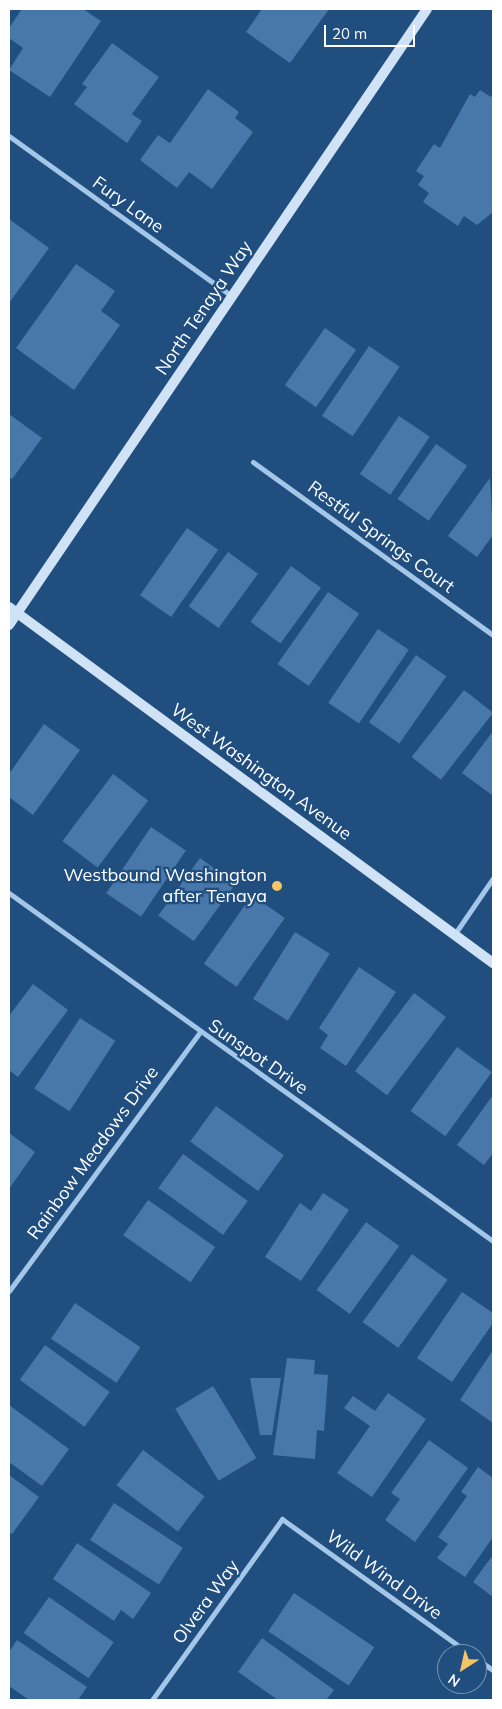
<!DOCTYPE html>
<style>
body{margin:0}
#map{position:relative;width:502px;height:1709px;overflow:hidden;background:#204e7f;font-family:Mulish,sans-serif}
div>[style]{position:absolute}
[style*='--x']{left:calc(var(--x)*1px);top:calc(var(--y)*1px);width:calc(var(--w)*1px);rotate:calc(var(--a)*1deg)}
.building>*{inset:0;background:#4878a9;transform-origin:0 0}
.street>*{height:5px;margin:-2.5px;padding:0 2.5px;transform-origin:2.5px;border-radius:2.5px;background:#a4c6e8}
.secondary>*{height:10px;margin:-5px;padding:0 5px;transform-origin:5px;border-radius:5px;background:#cfe2f6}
.dots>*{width:14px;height:14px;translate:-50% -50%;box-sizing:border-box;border:2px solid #204e7f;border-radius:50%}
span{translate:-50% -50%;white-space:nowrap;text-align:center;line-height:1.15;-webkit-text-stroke:4.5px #204e7f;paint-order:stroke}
.street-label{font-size:18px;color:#fff}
.poi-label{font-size:18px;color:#fff}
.right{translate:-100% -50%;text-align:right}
.frame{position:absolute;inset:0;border:10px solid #fff;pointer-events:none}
.north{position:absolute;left:437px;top:1644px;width:50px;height:50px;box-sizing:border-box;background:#204e7f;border:1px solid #7995b2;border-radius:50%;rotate:215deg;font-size:14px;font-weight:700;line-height:20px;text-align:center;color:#fff}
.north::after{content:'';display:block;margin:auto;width:18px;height:22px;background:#f5c465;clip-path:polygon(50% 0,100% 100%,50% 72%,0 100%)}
.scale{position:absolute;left:324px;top:25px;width:91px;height:22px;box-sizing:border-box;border:2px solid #fff;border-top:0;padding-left:6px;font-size:15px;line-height:18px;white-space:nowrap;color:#fff;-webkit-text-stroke:4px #204e7f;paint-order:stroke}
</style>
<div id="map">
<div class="building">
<i style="clip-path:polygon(22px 9px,83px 9px,101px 21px,50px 97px,9px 70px,23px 48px,9px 38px,9px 28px)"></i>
<i style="clip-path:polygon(262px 9px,329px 9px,290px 63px,246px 32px)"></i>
<i style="clip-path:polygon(112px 43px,159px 77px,132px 114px,142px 121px,127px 143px,74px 104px,87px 87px,82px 84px)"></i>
<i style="clip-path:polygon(208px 89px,239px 112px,235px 118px,253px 132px,212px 189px,189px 172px,177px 188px,140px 160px,158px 135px,170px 143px)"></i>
<i style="clip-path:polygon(480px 90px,491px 97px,493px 93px,493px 212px,477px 225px,464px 216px,458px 226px,423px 202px,429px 193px,418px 185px,424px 176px,416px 171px,434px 144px,440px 148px,470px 94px,475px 97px)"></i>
<i style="clip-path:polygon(9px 219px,49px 248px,9px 303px)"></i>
<i style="clip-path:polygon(76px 264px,115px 291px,101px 311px,120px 325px,74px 390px,16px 348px)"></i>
<i style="left:325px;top:328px;width:38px;height:70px;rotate:35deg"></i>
<i style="left:369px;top:346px;width:37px;height:84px;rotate:34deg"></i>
<i style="clip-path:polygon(9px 414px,42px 438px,12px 479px,9px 477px)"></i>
<i style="left:399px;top:416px;width:37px;height:70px;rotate:34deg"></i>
<i style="left:436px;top:444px;width:38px;height:67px;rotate:35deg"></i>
<i style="clip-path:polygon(490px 478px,493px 535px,477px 557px,448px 536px)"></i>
<i style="left:187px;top:528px;width:38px;height:82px;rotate:35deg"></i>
<i style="left:228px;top:552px;width:37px;height:67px;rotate:36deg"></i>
<i style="left:291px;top:566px;width:37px;height:69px;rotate:36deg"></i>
<i style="left:328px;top:592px;width:38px;height:88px;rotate:35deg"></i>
<i style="left:378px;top:629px;width:37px;height:89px;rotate:34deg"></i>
<i style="left:416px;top:655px;width:37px;height:82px;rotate:35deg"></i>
<i style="left:464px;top:690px;width:37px;height:85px;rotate:38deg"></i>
<i style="clip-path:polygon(44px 724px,80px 750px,33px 815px,9px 797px,9px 774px)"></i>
<i style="clip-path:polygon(493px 731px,493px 793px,492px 795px,462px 773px)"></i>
<i style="left:113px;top:774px;width:44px;height:84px;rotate:37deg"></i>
<i style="left:151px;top:827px;width:42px;height:80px;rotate:34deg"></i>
<i style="left:200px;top:858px;width:44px;height:71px;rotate:36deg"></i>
<i style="left:252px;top:895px;width:40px;height:84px;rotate:35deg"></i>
<i style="left:295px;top:932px;width:41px;height:79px;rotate:32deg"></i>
<i style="clip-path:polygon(359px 967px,396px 992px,346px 1066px,320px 1048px,328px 1035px,319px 1028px)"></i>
<i style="clip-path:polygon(33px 984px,68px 1010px,18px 1077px,9px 1070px,9px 1016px)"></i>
<i style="left:414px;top:993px;width:40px;height:98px;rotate:37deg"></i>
<i style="left:80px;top:1018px;width:42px;height:84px;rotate:33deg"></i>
<i style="left:457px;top:1047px;width:43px;height:79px;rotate:36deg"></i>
<i style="clip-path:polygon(493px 1095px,493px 1153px,484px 1165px,457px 1145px)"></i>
<i style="left:216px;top:1106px;width:84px;height:44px;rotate:36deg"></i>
<i style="clip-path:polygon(9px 1133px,35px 1152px,9px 1189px)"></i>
<i style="left:183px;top:1154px;width:80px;height:42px;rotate:36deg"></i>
<i style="clip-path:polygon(323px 1193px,349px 1210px,301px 1281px,265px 1257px,300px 1203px,311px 1211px)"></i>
<i style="left:148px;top:1200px;width:82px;height:43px;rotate:35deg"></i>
<i style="left:366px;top:1222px;width:41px;height:84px;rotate:36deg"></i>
<i style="left:412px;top:1254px;width:44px;height:84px;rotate:36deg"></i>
<i style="clip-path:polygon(462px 1292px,493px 1313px,493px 1323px,452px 1382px,417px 1358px)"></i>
<i style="left:75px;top:1303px;width:79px;height:43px;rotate:34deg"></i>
<i style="left:45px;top:1345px;width:80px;height:43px;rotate:36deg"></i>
<i style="clip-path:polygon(493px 1350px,493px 1423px,460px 1400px)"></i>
<i style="clip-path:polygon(287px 1358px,315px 1360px,314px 1374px,328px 1375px,324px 1431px,317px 1430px,315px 1459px,273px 1455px)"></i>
<i style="clip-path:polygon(250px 1378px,281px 1378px,272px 1435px,260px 1435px)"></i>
<i style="left:213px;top:1386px;width:84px;height:44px;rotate:59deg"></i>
<i style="clip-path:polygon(388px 1393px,426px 1419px,372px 1497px,337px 1473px,370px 1426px,344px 1408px,353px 1396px,375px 1411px)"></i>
<i style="clip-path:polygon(9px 1405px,69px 1449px,42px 1486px,9px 1462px)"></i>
<i style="clip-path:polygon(429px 1440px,468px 1468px,415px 1542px,385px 1520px,400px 1499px,391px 1493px)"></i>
<i style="left:143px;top:1450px;width:77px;height:44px;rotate:37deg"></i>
<i style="clip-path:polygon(478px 1467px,493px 1478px,493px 1537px,465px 1577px,437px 1558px,448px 1544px,438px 1537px,467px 1496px,461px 1492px)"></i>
<i style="clip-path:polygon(9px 1475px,39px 1497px,12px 1534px,9px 1532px)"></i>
<i style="left:114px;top:1503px;width:82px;height:44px;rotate:33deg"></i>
<i style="clip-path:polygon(77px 1543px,151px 1593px,133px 1619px,121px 1610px,114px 1621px,53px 1579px)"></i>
<i style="clip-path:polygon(493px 1555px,493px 1597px,473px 1582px)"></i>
<i style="left:294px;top:1593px;width:97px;height:46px;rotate:34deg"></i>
<i style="left:49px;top:1597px;width:79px;height:44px;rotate:35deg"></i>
<i style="clip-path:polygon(262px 1638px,334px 1690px,326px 1700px,278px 1700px,238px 1672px)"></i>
<i style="clip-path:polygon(17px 1640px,87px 1687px,78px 1700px,29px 1700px,9px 1686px,9px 1652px)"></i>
</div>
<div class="street">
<i style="--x:9;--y:136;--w:274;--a:35.7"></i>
<i style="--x:253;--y:462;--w:296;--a:35.8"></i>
<i style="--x:9;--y:893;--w:596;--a:35.72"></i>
<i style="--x:454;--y:935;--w:69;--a:-55.6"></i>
<i style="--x:9;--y:1291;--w:320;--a:-53.6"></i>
<i style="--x:477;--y:1659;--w:19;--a:35"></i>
<i style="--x:152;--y:1700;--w:223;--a:-54.3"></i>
<i style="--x:282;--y:1519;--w:231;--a:35.7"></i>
</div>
<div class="secondary">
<i style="--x:9;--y:607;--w:601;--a:36.34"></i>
<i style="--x:9;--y:625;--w:744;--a:-55.84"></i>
</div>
<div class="dots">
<i style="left:277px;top:886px;background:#f5c465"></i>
</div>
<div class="street-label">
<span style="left:128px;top:205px;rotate:36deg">Fury Lane</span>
<span style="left:204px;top:308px;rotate:-56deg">North Tenaya Way</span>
<span style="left:381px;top:537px;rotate:36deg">Restful Springs Court</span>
<span style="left:261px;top:772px;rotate:36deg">West Washington Avenue</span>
<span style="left:258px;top:1057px;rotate:35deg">Sunspot Drive</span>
<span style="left:93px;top:1153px;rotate:-54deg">Rainbow Meadows Drive</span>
<span style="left:384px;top:1575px;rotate:36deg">Wild Wind Drive</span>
<span style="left:206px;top:1602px;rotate:-54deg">Olvera Way</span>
</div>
<div class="poi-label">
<span class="right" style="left:267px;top:886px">Westbound Washington<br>after Tenaya</span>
</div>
<div class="frame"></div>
<div class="north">N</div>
<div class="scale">20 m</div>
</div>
